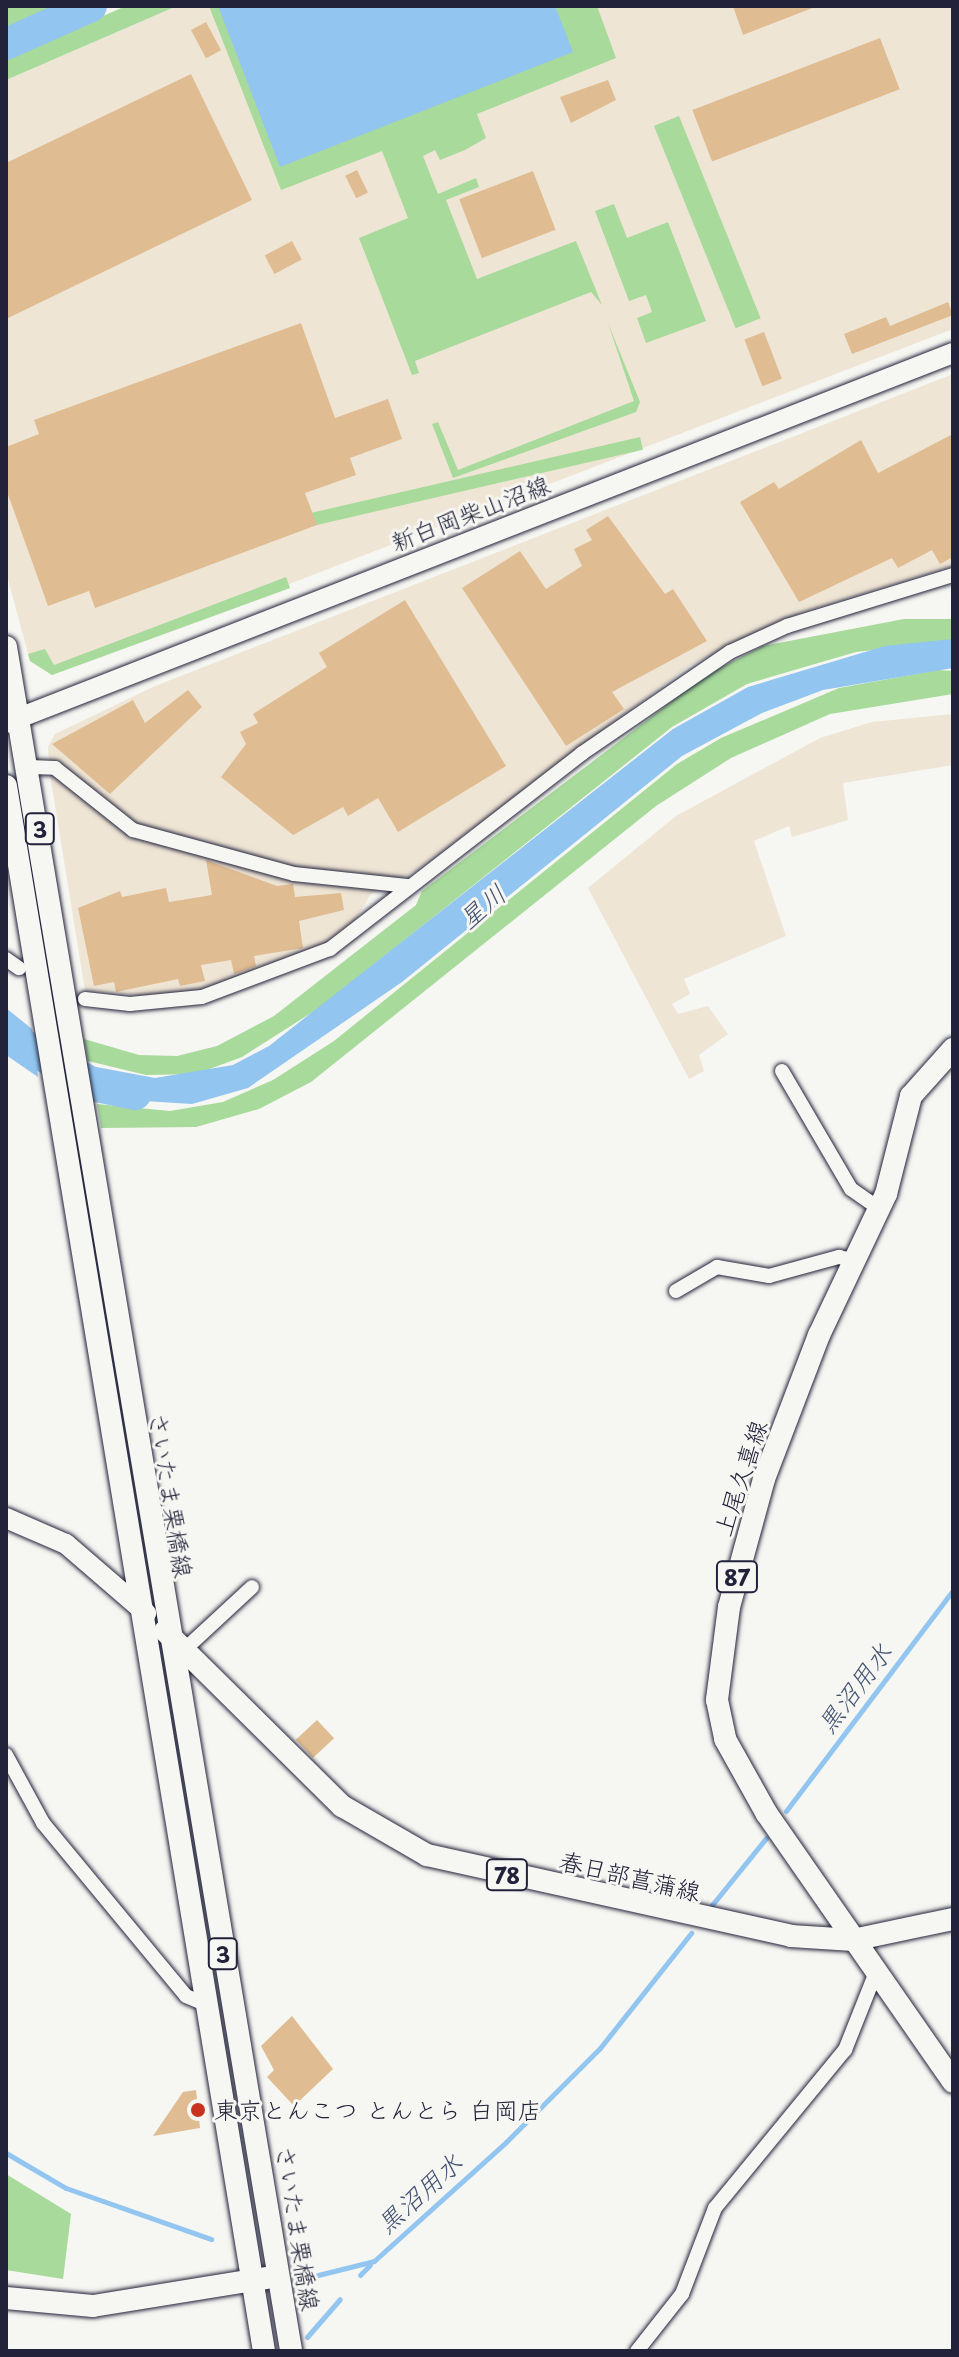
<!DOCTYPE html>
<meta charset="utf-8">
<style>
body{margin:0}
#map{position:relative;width:959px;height:2357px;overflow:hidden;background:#f6f6f2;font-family:"Playpen Sans","Klee One",sans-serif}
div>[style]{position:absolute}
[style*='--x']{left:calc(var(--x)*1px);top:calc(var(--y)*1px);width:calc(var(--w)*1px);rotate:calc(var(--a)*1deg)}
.built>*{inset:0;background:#efe5d5}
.green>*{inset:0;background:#a7da9b;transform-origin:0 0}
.water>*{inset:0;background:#92c5ef}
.stream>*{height:5px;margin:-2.5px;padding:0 2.5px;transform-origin:2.5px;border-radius:2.5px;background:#92c5ef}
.river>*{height:32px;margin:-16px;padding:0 16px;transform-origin:16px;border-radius:16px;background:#92c5ef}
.building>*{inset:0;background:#e0bc92;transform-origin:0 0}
.roads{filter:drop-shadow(0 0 2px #22223b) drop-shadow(0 0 2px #22223b)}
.street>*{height:14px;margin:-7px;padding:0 7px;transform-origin:7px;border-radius:7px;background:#f6f6f2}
.secondary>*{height:20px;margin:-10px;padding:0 10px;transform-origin:10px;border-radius:10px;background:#f6f6f2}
.primary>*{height:22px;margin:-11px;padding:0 11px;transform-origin:11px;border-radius:11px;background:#f6f6f2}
.dots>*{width:22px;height:22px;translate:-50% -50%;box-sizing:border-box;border:4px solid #f6f6f2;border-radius:50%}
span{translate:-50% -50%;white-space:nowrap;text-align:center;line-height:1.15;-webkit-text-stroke:6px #f6f6f2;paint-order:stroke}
.shield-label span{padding:2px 6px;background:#f6f6f2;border:2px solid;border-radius:6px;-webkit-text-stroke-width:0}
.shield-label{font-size:22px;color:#22223b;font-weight:700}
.street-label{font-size:24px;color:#22223b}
.poi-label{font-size:24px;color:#22223b}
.left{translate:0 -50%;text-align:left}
.water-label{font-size:26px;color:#445371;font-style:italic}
.frame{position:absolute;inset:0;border:8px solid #22223b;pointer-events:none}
</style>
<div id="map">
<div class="built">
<i style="clip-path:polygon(177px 6px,953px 6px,953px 329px,52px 675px,30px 661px,6px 572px,6px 80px)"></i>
<i style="clip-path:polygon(953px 374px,953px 566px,803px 612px,689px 666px,416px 871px,371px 894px,354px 922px,319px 947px,246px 982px,153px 997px,85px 990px,51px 781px,48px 747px,55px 734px,155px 686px)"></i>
<i style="clip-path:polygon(953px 714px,953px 765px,843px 783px,848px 820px,792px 837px,789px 826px,754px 841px,786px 936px,684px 979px,690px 994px,672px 1004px,678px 1014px,708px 1006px,728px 1034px,699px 1055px,704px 1071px,689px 1079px,588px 888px,676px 816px,820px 738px,872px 722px)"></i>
</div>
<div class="green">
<i style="clip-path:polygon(6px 6px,55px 6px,6px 30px)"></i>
<i style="clip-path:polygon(126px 6px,177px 6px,6px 80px,6px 58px)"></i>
<i style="clip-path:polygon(209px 6px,597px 6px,616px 58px,477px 114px,486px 138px,465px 150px,440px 160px,435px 150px,423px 156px,438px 194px,476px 178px,479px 187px,446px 200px,477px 279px,576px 241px,602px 305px,591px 292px,415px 361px,419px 373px,412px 375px,359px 238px,408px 218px,382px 151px,281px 190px)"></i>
<i style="left:679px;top:116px;width:218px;height:27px;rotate:68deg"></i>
<i style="clip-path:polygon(614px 204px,627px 238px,668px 222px,706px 321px,646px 343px,637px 318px,652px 312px,646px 295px,629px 301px,595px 211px)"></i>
<i style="clip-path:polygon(608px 323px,640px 402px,636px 412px,453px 478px,432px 424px,438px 422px,458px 470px,634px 401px)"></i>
<i style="left:640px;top:437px;width:13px;height:349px;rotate:77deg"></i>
<i style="clip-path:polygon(286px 577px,290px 588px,52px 675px,30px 661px,28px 654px,45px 649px,54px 665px)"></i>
<i style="clip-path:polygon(904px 619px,953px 619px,953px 641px,856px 652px,747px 684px,672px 727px,319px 1008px,242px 1057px,196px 1074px,146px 1075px,88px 1061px,84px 1039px,139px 1055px,177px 1056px,217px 1046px,274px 1016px,416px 905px,422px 891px,708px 674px,763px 646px)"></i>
<i style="clip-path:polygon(938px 670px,953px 671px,953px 694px,830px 714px,731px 758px,656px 806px,311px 1082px,259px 1109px,196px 1127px,101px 1128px,97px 1104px,170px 1111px,223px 1102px,273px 1080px,334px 1041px,677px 764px,721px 738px,839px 688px)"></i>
<i style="clip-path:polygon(6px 2174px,71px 2214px,63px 2279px,6px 2270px)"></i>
</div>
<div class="water">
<i style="clip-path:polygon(218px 6px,555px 6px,573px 52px,280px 167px)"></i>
<i style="clip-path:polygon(953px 639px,953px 668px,823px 690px,762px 713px,682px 756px,402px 982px,248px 1088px,192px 1104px,96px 1098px,91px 1066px,155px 1078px,233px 1065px,269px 1046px,673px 729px,748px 687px,885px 646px)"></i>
<i style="clip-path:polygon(6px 1008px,32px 1029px,38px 1077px,6px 1055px)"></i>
</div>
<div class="stream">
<i style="--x:786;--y:1811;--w:277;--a:-52.9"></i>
<i style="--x:712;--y:1905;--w:86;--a:-51.1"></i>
<i style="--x:6;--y:2153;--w:69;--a:30.3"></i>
<i style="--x:66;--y:2188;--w:154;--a:19.4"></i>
<i style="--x:318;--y:2275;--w:58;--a:-14"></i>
<i style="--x:374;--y:2261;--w:178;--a:-42"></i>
<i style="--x:506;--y:2142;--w:133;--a:-45"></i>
<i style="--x:600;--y:2048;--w:147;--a:-51.6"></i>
<i style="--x:360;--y:2275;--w:14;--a:-45"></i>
<i style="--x:307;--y:2337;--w:50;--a:-49"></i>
</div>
<div class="river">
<i style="--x:6;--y:44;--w:93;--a:-24.1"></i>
<i style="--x:6;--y:1035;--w:104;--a:29.3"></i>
<i style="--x:97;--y:1086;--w:39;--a:12"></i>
</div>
<div class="building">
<i style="clip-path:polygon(733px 6px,815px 6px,815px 7px,743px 35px)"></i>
<i style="left:206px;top:22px;width:32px;height:17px;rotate:62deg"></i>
<i style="left:880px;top:38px;width:55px;height:201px;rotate:69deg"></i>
<i style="clip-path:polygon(191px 74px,252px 200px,6px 319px,6px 163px)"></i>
<i style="clip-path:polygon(608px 80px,616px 100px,571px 123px,560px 97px)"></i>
<i style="left:357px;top:170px;width:25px;height:13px;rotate:64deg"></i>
<i style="left:533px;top:171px;width:63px;height:79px;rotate:69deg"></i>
<i style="left:292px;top:241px;width:21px;height:31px;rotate:62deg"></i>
<i style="clip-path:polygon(948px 302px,953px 315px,852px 354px,844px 334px,886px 317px,890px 326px)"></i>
<i style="clip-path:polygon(301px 323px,335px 418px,388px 399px,402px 439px,350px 458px,356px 475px,305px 493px,317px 525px,95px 608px,89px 591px,48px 606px,6px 489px,6px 447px,39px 434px,34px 420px)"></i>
<i style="left:764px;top:332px;width:50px;height:21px;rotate:69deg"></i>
<i style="clip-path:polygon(953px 434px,953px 557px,940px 564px,932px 550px,898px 568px,892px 558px,799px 602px,740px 502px,774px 482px,779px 489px,861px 440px,878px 473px)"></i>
<i style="clip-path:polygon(608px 516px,665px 594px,673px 589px,707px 641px,612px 692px,624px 709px,566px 746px,462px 588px,520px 551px,546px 589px,582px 566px,574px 549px,592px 540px,586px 530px)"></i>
<i style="clip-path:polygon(405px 600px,506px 766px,398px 832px,378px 798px,348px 816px,343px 807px,293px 835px,221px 777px,246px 744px,240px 732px,258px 723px,253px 714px,327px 667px,319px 653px)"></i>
<i style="clip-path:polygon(188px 690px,202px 707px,110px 794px,52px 744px,133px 700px,145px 723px)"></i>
<i style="clip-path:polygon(206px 860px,277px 886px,293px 884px,295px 897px,341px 893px,344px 910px,299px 921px,303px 948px,254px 956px,256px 966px,234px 974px,231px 960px,201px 965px,205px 981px,180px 986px,178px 979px,116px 992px,114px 982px,94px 986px,78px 908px,120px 891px,122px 897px,166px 888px,169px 902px,212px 895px)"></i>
<i style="left:317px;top:1720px;width:25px;height:29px;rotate:47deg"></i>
<i style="clip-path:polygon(292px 2016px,333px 2069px,294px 2106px,267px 2077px,274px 2070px,261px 2046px)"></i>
<i style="clip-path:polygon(196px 2090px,200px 2128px,153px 2136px,183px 2092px)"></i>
</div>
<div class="roads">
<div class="street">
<i style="--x:30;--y:767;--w:25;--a:2"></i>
<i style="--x:55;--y:768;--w:100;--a:38.5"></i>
<i style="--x:133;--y:830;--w:167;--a:15.3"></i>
<i style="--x:294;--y:874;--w:116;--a:6"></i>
<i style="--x:6;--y:959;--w:16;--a:35"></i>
<i style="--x:85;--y:999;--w:45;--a:6.3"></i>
<i style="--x:130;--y:1004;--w:72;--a:-5.6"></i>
<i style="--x:202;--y:997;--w:137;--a:-20.6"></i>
<i style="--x:330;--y:949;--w:318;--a:-37.8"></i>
<i style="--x:581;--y:754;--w:181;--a:-34.4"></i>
<i style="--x:730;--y:652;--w:63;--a:-24.5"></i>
<i style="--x:787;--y:626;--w:174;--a:-17.1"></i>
<i style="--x:782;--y:1071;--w:137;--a:59.7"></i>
<i style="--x:851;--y:1189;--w:35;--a:35"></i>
<i style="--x:676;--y:1291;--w:48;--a:-30.3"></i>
<i style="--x:717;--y:1267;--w:53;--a:9.8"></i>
<i style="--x:769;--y:1276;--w:73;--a:-15.2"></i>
<i style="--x:839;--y:1257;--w:17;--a:13"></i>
<i style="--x:183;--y:1651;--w:94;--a:-42.8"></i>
<i style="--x:6;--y:1755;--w:77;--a:61.4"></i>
<i style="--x:43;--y:1823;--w:224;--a:50.4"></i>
<i style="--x:186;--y:1996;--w:26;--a:23"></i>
<i style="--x:637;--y:2351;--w:73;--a:-51.7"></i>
<i style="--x:682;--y:2294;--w:92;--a:-69"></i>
<i style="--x:715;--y:2208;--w:205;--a:-50.6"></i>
<i style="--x:845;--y:2050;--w:84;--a:-68.3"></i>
</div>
<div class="secondary">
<i style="--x:6;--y:723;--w:1017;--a:-21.34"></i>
<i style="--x:6;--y:1518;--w:65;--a:23.4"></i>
<i style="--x:66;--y:1544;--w:106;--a:40.8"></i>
</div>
<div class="primary">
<i style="--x:6;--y:647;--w:1728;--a:80.5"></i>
<i style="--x:6;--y:786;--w:1586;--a:80.64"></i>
<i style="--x:953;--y:1049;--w:63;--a:131.8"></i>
<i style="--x:911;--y:1096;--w:101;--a:104.3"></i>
<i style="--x:886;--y:1194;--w:156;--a:115.4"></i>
<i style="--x:819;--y:1335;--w:154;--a:110.9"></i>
<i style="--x:764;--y:1479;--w:133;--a:105.3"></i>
<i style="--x:729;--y:1607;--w:94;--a:97.4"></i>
<i style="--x:717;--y:1700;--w:40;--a:78"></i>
<i style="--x:725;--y:1739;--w:86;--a:60.8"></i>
<i style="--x:767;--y:1814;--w:326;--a:55.2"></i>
<i style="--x:165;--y:1631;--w:249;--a:44.7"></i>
<i style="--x:342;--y:1806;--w:98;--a:30"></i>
<i style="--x:427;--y:1855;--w:373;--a:12.5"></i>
<i style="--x:791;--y:1936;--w:62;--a:3.7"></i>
<i style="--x:853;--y:1940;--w:102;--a:-11.9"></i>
<i style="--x:6;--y:2298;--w:87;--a:5.3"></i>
<i style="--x:93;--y:2306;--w:175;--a:-9.2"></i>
</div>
</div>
<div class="dots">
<i style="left:198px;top:2110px;background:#c8321e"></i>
</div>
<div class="shield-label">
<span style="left:40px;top:829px">3</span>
<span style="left:737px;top:1577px">87</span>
<span style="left:507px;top:1875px">78</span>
<span style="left:223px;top:1954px">3</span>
</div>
<div class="street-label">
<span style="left:470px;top:513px;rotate:-21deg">新白岡柴山沼線</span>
<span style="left:740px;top:1478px;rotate:-72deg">上尾久喜線</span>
<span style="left:171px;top:1495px;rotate:81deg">さいたま栗橋線</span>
<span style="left:630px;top:1876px;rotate:13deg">春日部菖蒲線</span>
<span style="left:298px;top:2228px;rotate:81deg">さいたま栗橋線</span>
</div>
<div class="poi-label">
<span class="left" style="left:214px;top:2110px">東京とんこつ とんとら 白岡店</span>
</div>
<div class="water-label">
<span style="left:482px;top:906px;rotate:-40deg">星川</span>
<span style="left:854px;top:1688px;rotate:-53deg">黒沼用水</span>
<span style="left:419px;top:2193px;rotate:-42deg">黒沼用水</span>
</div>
<div class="frame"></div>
</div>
